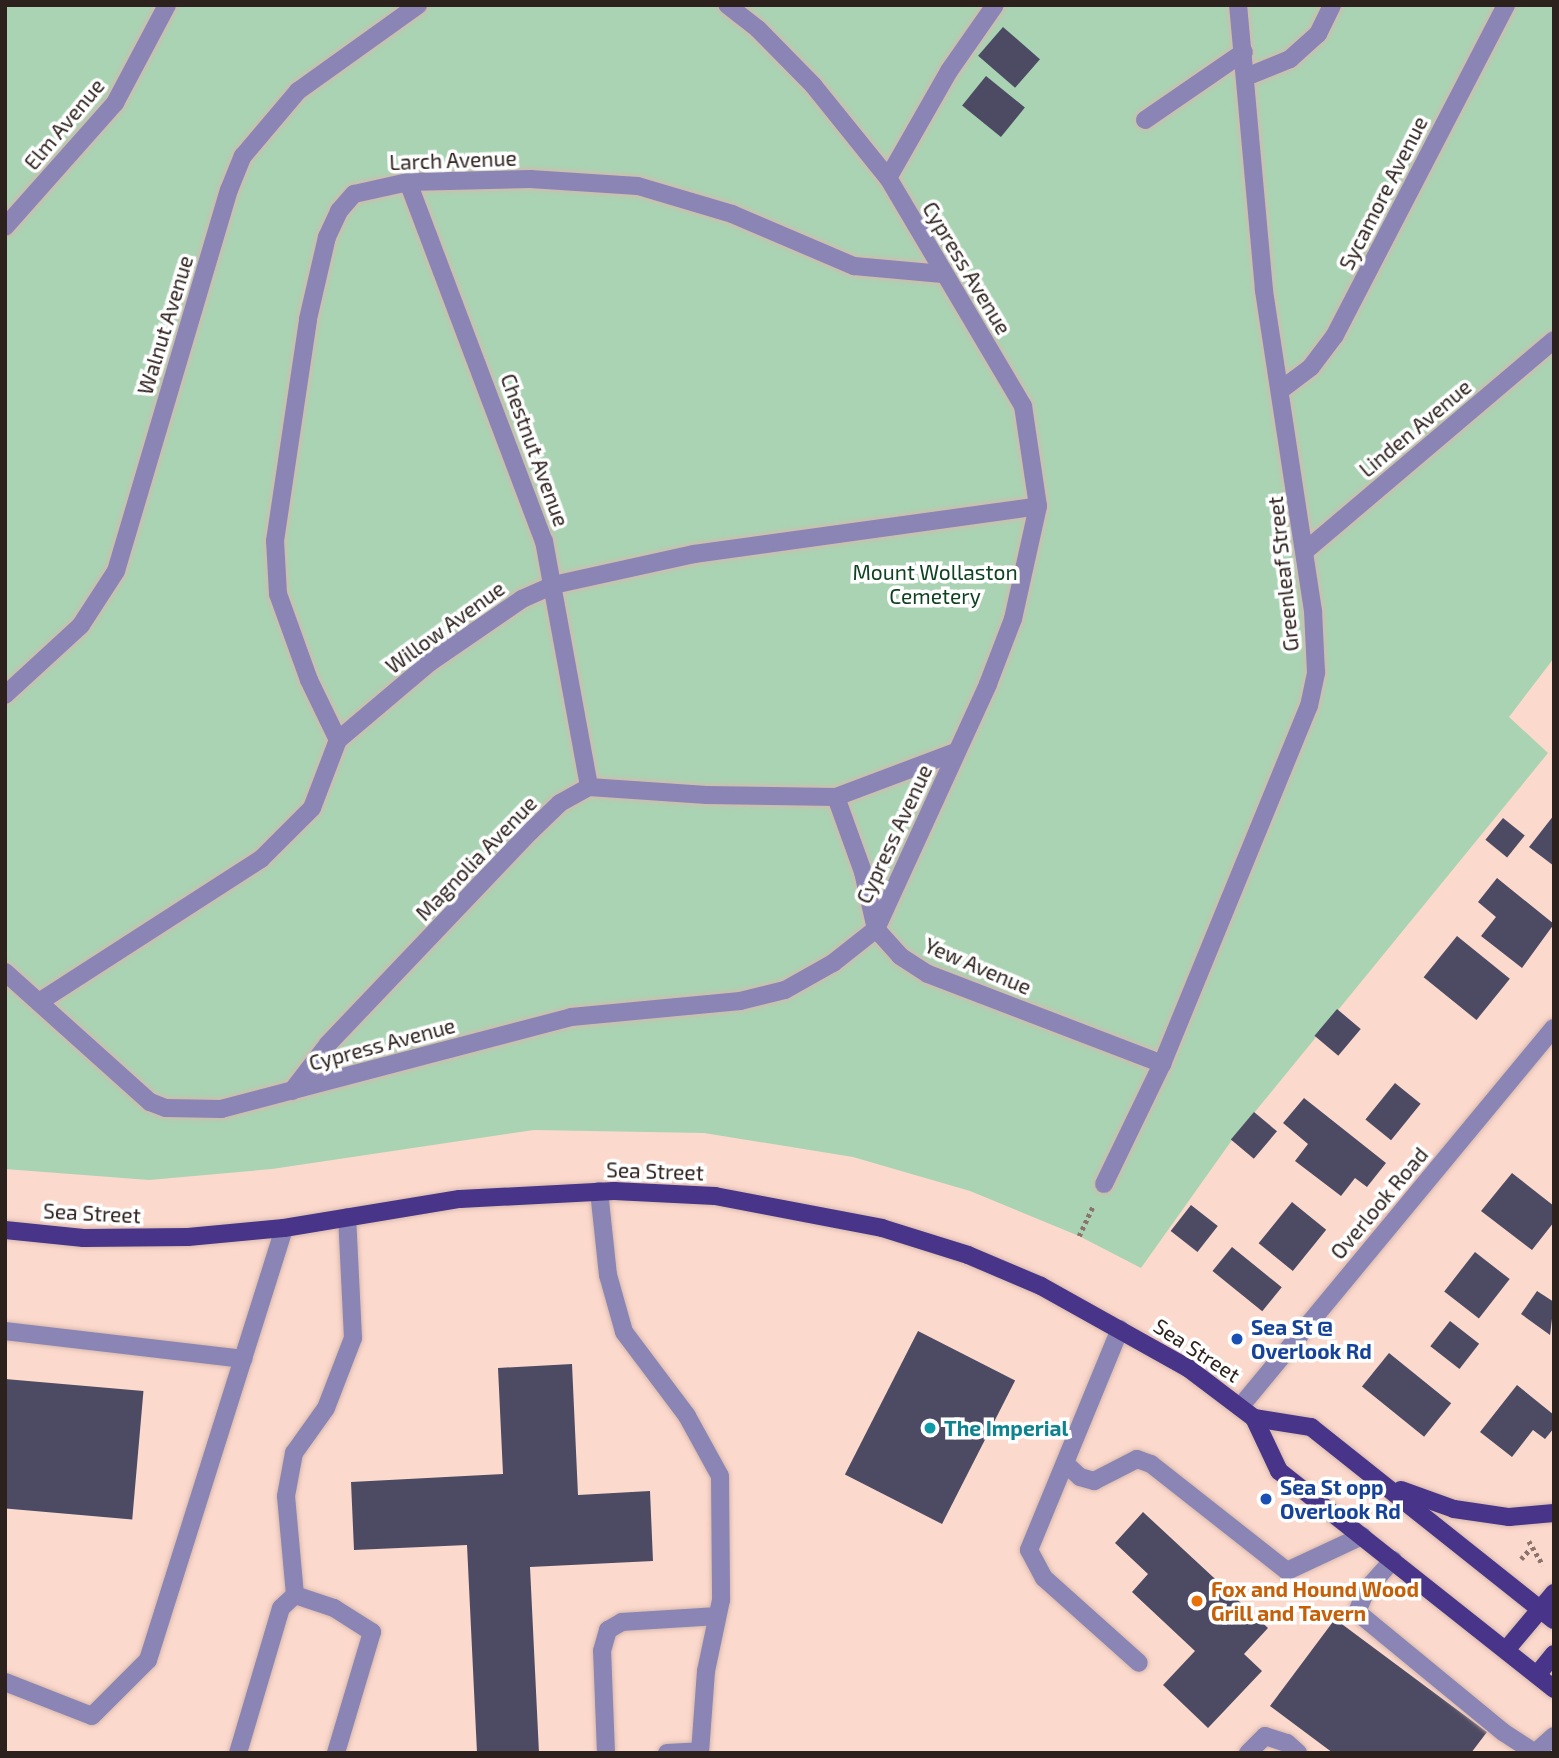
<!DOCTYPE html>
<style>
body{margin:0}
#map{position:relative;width:1559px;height:1758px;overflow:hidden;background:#fcd9cd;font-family:"Exo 2",sans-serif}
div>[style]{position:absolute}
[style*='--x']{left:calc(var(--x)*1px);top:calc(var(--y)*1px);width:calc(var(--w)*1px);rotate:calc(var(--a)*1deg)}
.green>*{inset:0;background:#aad3b3}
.building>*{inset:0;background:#4d4b64;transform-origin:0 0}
.path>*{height:4.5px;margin-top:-2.25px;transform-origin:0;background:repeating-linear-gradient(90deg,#8b746d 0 3.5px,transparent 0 7px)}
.roads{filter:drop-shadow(0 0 2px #d7b8ad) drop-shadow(0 0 2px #d7b8ad)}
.minor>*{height:18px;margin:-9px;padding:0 9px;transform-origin:9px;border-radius:9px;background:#8a85b5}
.major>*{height:18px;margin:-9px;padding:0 9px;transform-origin:9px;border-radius:9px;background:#483489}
.dots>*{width:19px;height:19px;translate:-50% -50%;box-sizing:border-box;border:4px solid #fff;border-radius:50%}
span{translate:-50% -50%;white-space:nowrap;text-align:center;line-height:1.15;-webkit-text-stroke:7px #fff;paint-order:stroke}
.street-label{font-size:21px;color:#2d211d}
.park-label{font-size:21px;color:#0f4221}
.transit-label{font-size:21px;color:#164399;font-weight:700}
.left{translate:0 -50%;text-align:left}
.culture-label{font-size:21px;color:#0d838f;font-weight:700}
.food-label{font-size:21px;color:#c56008;font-weight:700}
.frame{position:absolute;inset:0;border:7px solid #2d211d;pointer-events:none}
</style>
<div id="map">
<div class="green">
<i style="clip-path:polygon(5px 5px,1554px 5px,1554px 658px,1509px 717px,1548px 753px,1232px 1140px,1141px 1268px,1079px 1236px,970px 1191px,853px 1157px,704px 1133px,534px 1130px,272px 1169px,149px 1180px,5px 1169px)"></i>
</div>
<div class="building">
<i style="left:1003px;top:27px;width:49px;height:38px;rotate:41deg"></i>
<i style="left:986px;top:76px;width:50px;height:38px;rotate:39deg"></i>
<i style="clip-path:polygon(1554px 815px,1554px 866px,1529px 847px)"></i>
<i style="left:1503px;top:818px;width:28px;height:28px;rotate:39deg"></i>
<i style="clip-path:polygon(1497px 878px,1554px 924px,1522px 968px,1481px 936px,1496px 917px,1478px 902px)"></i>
<i style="left:1457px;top:936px;width:68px;height:53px;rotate:39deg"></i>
<i style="left:1337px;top:1009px;width:31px;height:35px;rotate:40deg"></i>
<i style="left:1395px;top:1083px;width:33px;height:47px;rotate:39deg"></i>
<i style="clip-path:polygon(1304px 1098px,1386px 1163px,1367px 1187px,1355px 1178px,1341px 1196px,1295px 1161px,1308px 1144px,1283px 1123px)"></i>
<i style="left:1254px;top:1112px;width:30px;height:36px;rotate:40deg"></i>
<i style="clip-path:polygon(1512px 1173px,1554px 1206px,1554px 1222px,1532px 1250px,1481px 1211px)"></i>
<i style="left:1292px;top:1202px;width:44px;height:53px;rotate:39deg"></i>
<i style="left:1191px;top:1205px;width:34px;height:33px;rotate:38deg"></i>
<i style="left:1232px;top:1247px;width:64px;height:31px;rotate:39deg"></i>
<i style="left:1475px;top:1252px;width:44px;height:50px;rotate:38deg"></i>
<i style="clip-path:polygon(1537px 1291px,1554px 1302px,1550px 1335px,1521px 1314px)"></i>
<i style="left:1450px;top:1321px;width:37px;height:32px;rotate:38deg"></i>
<i style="left:918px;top:1331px;width:109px;height:161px;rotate:27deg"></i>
<i style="left:1389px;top:1353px;width:80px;height:43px;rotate:39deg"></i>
<i style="clip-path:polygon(572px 1364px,578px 1495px,650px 1491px,653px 1561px,530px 1567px,539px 1753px,477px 1753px,467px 1545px,354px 1550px,351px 1482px,503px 1474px,498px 1368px)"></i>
<i style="left:5px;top:1379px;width:139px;height:129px;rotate:5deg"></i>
<i style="clip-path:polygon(1517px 1385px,1554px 1415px,1554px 1428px,1545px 1439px,1533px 1430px,1512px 1457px,1480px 1432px)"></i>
<i style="clip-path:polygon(1143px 1512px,1268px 1628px,1244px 1654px,1262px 1671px,1208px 1728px,1163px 1685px,1195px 1651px,1132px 1592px,1148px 1574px,1115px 1543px)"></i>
<i style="clip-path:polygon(1335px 1619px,1487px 1732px,1471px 1753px,1333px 1753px,1270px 1706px)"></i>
</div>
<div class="path">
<i style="--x:1079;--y:1236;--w:33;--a:-65"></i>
<i style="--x:1529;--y:1541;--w:28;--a:60"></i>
<i style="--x:1521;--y:1559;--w:13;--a:-48"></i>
</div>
<div class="roads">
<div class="minor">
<i style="--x:1246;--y:77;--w:48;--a:-22.2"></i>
<i style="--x:1290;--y:59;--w:38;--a:-42"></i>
<i style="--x:1318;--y:34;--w:32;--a:-64"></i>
<i style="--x:1145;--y:120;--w:120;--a:-34.5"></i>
<i style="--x:888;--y:178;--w:123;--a:-60.3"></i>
<i style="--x:949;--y:71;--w:80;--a:-55.1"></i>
<i style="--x:408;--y:182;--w:384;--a:69.3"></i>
<i style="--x:544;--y:541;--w:250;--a:79.6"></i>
<i style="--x:5;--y:227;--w:166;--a:-48.4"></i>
<i style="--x:115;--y:103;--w:111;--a:-62"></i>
<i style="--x:1282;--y:389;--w:36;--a:-37"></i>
<i style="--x:1311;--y:367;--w:40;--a:-53"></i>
<i style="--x:1335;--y:335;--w:372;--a:-62.6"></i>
<i style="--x:1305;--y:551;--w:326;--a:-40.3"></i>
<i style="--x:5;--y:695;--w:103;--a:-42.6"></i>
<i style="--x:81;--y:625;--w:64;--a:-57.1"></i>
<i style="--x:116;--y:571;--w:397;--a:-73.5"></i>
<i style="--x:229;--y:190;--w:37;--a:-68"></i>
<i style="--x:243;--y:156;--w:85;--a:-49.8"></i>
<i style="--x:298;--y:91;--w:148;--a:-35.6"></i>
<i style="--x:338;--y:740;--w:67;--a:-115.8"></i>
<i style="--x:309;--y:680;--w:91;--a:-109.8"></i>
<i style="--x:278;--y:594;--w:53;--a:-93.2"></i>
<i style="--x:275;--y:541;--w:224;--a:-81.5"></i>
<i style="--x:308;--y:319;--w:84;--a:-77"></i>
<i style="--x:327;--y:237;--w:29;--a:-65"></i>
<i style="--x:339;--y:211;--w:23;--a:-49"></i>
<i style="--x:354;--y:194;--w:55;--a:-12.5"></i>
<i style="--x:408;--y:182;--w:122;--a:-1.4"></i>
<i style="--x:530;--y:179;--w:108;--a:3.7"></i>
<i style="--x:638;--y:186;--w:98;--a:16.6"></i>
<i style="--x:732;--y:214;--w:133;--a:23.1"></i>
<i style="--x:854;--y:266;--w:89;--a:5.1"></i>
<i style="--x:836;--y:797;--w:80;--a:70.2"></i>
<i style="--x:863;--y:872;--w:58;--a:77.2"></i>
<i style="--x:876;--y:929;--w:36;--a:48"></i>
<i style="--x:900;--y:956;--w:33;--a:33"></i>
<i style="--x:928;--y:974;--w:251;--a:21"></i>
<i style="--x:5;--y:972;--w:195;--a:41.9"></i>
<i style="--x:150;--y:1102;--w:17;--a:21"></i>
<i style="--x:166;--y:1108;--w:55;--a:1"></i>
<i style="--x:221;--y:1109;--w:362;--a:-14.7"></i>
<i style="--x:571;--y:1017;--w:170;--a:-5.4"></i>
<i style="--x:740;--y:1001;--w:46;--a:-13.7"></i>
<i style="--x:785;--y:990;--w:55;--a:-29.4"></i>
<i style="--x:833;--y:963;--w:55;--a:-38.3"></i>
<i style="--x:876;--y:929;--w:269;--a:-65.4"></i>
<i style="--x:988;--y:684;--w:70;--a:-69"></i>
<i style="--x:1013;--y:619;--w:116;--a:-77.5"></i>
<i style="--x:1038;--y:506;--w:101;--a:-98.5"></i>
<i style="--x:1023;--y:406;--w:265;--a:-120.6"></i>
<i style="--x:888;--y:178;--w:119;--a:-128.9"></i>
<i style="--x:813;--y:85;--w:78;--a:-134.5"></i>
<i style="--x:758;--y:29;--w:39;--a:-142"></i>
<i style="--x:39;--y:1002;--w:264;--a:-32.8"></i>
<i style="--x:261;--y:859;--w:72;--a:-45"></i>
<i style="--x:312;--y:808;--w:73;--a:-69.1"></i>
<i style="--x:338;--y:740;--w:119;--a:-40.2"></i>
<i style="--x:429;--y:663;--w:113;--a:-34.5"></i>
<i style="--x:522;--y:599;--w:34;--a:-24"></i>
<i style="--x:553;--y:585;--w:144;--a:-12.4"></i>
<i style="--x:694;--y:554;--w:347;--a:-7.9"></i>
<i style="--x:292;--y:1091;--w:59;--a:-52.5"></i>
<i style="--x:328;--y:1044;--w:294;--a:-46.4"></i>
<i style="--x:531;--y:831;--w:40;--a:-44"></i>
<i style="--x:560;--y:803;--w:33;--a:-29"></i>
<i style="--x:589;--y:787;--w:118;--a:3.9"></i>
<i style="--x:707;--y:795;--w:129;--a:0.9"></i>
<i style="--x:836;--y:797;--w:128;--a:-20.6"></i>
<i style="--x:1104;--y:1184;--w:133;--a:-64.2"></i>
<i style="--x:1162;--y:1064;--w:387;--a:-67.7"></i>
<i style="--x:1309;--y:706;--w:35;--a:-78"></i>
<i style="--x:1316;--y:672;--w:61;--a:-92.8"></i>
<i style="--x:1313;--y:611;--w:325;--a:-98.7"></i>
<i style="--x:1264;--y:290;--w:286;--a:-95.2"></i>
<i style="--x:599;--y:1191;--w:84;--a:83.9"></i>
<i style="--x:608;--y:1275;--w:59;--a:74.3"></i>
<i style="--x:624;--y:1332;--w:105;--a:53.1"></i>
<i style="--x:687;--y:1416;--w:68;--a:61.2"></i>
<i style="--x:720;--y:1476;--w:124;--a:89.5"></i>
<i style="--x:721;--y:1600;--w:73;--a:101.9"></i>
<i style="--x:706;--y:1671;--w:82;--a:94.2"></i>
<i style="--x:1120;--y:1329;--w:239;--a:112.4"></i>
<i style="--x:1029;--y:1550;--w:32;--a:62"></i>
<i style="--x:1044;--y:1578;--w:127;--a:41.8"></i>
<i style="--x:5;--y:1331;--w:240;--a:6.7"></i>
<i style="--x:1240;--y:1407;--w:492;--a:-50.4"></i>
<i style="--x:1066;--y:1464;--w:19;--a:43"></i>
<i style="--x:1080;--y:1477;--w:15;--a:16"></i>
<i style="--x:1094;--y:1481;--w:48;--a:-27.1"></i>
<i style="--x:1137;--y:1459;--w:15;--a:20"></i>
<i style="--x:1151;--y:1464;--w:173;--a:38.2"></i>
<i style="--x:1287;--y:1571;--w:83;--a:-25"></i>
<i style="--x:1393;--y:1560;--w:40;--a:132"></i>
<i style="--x:1366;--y:1590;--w:24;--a:112"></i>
<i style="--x:1357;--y:1612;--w:189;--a:39.4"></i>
<i style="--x:1503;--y:1732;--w:38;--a:33"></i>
<i style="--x:295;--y:1595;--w:99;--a:-95.2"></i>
<i style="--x:286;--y:1496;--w:44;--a:-79.5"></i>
<i style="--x:294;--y:1453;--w:55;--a:-54.6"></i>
<i style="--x:326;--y:1408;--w:75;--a:-68.9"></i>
<i style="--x:353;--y:1338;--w:121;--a:-92.8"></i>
<i style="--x:295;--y:1595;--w:41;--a:18.4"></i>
<i style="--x:334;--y:1608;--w:45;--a:32.3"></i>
<i style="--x:372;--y:1632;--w:126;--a:106.6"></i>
<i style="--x:5;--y:1682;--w:93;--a:21.3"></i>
<i style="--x:92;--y:1716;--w:79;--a:-45"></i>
<i style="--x:148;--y:1660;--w:453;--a:-72.5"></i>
<i style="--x:238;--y:1753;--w:151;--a:-73.5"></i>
<i style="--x:281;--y:1608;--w:19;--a:-43"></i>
<i style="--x:606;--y:1753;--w:102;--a:-92.2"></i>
<i style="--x:602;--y:1651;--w:22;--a:-74"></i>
<i style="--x:608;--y:1630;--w:16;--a:-30"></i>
<i style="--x:622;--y:1622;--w:95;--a:-3.6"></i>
<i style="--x:667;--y:1753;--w:33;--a:-3"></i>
<i style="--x:1248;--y:1753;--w:24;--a:-45"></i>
<i style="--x:1265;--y:1736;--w:23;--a:18"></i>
<i style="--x:1287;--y:1743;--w:15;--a:42"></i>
<i style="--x:1535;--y:1753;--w:25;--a:-42"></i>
</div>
<div class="major">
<i style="--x:5;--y:1230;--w:79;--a:5.8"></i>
<i style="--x:84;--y:1238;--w:104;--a:-0.6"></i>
<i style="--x:188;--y:1237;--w:96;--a:-5.4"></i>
<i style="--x:284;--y:1228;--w:178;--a:-9.4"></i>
<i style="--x:460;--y:1199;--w:154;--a:-3"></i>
<i style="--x:614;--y:1191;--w:101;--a:2.8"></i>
<i style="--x:715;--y:1196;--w:170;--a:10.8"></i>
<i style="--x:882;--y:1228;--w:90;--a:17.4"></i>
<i style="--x:968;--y:1255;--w:79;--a:23"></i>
<i style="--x:1041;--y:1286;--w:168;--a:29.2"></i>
<i style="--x:1188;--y:1368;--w:83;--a:37.1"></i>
<i style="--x:1254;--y:1418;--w:59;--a:64.7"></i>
<i style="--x:1279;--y:1471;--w:351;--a:38.4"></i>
<i style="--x:1254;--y:1418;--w:58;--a:9"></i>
<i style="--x:1311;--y:1427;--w:310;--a:38.5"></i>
<i style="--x:1401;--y:1490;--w:56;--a:19.7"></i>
<i style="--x:1454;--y:1509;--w:56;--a:8.3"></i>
<i style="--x:1509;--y:1517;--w:45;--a:-5.1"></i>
<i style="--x:1506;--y:1650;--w:75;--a:-49.9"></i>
<i style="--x:1537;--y:1675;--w:27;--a:-51"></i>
</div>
</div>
<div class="dots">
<i style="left:1237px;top:1339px;background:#1a4fb4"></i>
<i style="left:930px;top:1428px;background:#0f9aa8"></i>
<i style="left:1266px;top:1499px;background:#1a4fb4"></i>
<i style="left:1197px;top:1601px;background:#e8710a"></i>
</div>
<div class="street-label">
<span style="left:64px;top:124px;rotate:-50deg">Elm Avenue</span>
<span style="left:453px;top:160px;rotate:-2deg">Larch Avenue</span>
<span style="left:1383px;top:193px;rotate:-63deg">Sycamore Avenue</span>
<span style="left:967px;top:268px;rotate:59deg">Cypress Avenue</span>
<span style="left:165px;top:325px;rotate:-73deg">Walnut Avenue</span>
<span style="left:1415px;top:428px;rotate:-40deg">Linden Avenue</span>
<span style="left:535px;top:450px;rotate:70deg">Chestnut Avenue</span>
<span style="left:1283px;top:574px;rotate:-96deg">Greenleaf Street</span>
<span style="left:445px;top:627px;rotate:-36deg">Willow Avenue</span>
<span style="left:894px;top:834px;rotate:-65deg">Cypress Avenue</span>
<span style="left:476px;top:858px;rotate:-46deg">Magnolia Avenue</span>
<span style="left:978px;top:966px;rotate:23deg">Yew Avenue</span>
<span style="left:382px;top:1044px;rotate:-15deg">Cypress Avenue</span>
<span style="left:655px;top:1171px;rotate:2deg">Sea Street</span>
<span style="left:1379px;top:1203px;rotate:-50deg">Overlook Road</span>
<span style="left:92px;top:1213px;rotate:3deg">Sea Street</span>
<span style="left:1197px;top:1350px;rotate:33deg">Sea Street</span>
</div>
<div class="park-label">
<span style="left:935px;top:584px">Mount Wollaston<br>Cemetery</span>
</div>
<div class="transit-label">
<span class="left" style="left:1251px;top:1339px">Sea St @<br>Overlook Rd</span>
<span class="left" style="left:1280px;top:1499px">Sea St opp<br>Overlook Rd</span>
</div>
<div class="culture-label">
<span class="left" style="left:944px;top:1428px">The Imperial</span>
</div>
<div class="food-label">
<span class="left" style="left:1211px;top:1601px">Fox and Hound Wood<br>Grill and Tavern</span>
</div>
<div class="frame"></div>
</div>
